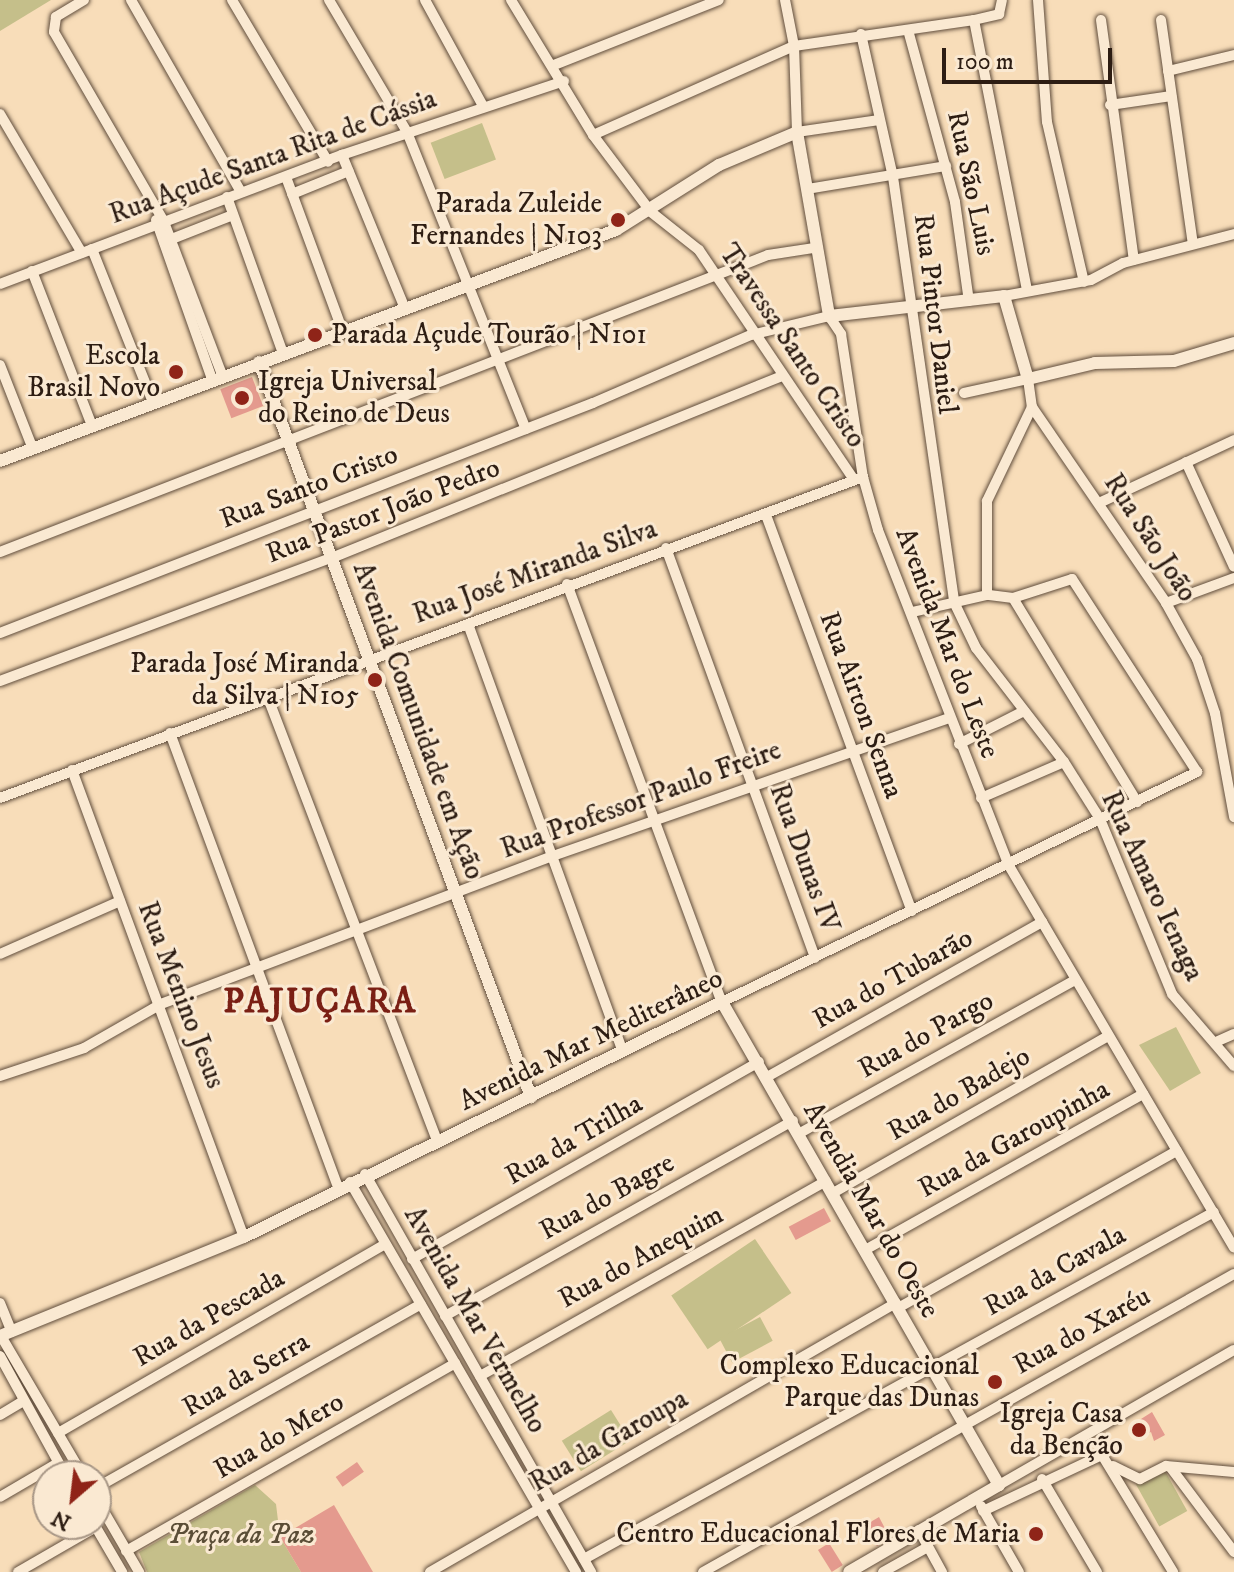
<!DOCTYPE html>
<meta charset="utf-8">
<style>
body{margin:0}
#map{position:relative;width:1234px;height:1572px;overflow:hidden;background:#f8ddb9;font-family:"IM FELL DW Pica",serif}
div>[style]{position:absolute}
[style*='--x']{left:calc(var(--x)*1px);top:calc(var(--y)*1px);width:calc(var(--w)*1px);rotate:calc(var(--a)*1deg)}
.green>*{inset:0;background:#c5bf8a;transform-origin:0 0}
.building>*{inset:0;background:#e49a8e;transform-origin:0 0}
.roads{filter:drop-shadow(0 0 2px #604d3c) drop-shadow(0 0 2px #604d3c)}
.minor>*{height:10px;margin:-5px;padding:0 5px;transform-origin:5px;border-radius:5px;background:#fae9d2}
.tertiary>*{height:12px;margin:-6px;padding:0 6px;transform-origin:6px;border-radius:6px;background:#fae9d2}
.dots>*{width:22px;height:22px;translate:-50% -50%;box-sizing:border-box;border:4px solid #fae9d2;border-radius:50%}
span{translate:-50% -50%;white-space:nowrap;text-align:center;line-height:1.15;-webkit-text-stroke:6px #fae9d2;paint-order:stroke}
.street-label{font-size:28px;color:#2d1d13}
.poi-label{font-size:28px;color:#2d1d13}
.right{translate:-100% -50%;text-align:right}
.left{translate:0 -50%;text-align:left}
.park-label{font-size:28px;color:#5b4e37;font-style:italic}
.district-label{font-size:36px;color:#7a1f14;font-weight:700;letter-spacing:2px}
.north{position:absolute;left:32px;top:1460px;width:80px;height:80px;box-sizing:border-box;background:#fae9d2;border:2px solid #a89786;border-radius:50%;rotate:208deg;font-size:22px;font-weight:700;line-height:32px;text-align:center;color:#2d1d13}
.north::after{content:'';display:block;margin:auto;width:28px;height:36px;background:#8f2418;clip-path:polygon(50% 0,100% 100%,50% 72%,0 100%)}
.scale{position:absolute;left:942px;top:48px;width:170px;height:36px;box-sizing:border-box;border:4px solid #2d1d13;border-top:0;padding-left:10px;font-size:24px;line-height:28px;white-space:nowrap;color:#2d1d13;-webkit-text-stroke:6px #fae9d2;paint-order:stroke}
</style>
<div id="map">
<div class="green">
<i style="clip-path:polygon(0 0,51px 0,0 31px)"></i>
<i style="left:482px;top:123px;width:39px;height:55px;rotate:69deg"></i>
<i style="clip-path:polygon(1176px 1027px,1201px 1073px,1170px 1091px,1139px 1045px)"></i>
<i style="left:755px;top:1239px;width:65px;height:101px;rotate:56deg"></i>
<i style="left:760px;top:1317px;width:27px;height:46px;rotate:62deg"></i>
<i style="left:611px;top:1410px;width:36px;height:58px;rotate:58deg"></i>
<i style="left:1164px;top:1469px;width:48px;height:32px;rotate:61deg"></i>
<i style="clip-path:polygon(255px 1485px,276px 1504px,280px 1537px,301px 1572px,147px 1572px,139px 1552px)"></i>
</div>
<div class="building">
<i style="left:252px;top:377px;width:31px;height:34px;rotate:69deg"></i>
<i style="left:824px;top:1208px;width:15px;height:40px;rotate:62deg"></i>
<i style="clip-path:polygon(1152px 1412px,1165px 1435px,1154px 1441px,1151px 1432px,1137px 1439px,1130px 1426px)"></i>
<i style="left:357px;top:1462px;width:12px;height:26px;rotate:55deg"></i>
<i style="clip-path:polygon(334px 1505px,373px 1572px,301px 1572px,280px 1537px)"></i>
<i style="clip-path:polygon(879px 1517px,890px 1538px,877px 1546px,862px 1527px)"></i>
<i style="left:829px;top:1543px;width:26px;height:13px;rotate:58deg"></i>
</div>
<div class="roads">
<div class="minor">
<i style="--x:84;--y:0;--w:33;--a:149"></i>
<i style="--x:56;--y:17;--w:15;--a:98"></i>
<i style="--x:54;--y:32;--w:220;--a:59.9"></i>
<i style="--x:164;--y:222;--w:164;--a:69.2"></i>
<i style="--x:131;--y:0;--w:221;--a:60.2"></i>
<i style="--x:232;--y:0;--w:188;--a:59.3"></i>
<i style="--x:329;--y:0;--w:153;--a:59.4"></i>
<i style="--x:407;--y:132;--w:320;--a:68.2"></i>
<i style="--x:425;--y:0;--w:121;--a:61.3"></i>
<i style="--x:511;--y:0;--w:158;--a:58.7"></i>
<i style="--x:593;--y:135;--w:96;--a:53"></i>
<i style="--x:651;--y:212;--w:61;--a:38.4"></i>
<i style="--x:699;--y:250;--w:277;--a:56"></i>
<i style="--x:785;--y:0;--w:47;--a:78.9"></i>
<i style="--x:794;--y:46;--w:86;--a:88"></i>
<i style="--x:797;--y:132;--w:83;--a:-8.3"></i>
<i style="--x:1038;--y:0;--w:122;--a:85.8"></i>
<i style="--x:1047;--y:122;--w:164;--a:77"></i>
<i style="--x:974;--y:20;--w:276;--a:78.9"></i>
<i style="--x:1101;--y:20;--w:242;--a:82.2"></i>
<i style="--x:1161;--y:20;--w:226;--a:81.9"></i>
<i style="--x:908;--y:30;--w:178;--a:74.7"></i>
<i style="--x:955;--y:202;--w:100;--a:82"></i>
<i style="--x:861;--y:34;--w:147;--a:77.4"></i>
<i style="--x:893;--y:177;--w:429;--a:81.8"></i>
<i style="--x:954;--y:602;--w:51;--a:64.4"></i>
<i style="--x:976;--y:648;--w:144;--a:52.3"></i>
<i style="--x:1064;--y:762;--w:67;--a:57.7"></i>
<i style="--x:1100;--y:819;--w:189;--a:67.6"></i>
<i style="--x:1172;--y:994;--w:95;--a:49.3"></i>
<i style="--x:554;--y:65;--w:177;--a:-21.5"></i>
<i style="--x:1168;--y:71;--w:68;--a:-13.6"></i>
<i style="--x:1110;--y:105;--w:62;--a:-8.4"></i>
<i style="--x:0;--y:114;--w:161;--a:59.5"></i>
<i style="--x:593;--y:135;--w:220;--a:-23.9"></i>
<i style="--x:794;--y:46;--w:182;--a:-8.2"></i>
<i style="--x:974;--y:20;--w:26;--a:-13"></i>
<i style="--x:999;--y:14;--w:14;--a:-78"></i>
<i style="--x:342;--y:155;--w:163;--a:67.7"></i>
<i style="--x:286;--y:177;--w:162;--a:69.8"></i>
<i style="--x:807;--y:189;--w:141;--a:-9.4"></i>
<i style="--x:292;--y:194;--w:61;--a:-22"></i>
<i style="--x:227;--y:197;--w:166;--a:70.3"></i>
<i style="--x:156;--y:220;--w:169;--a:70.6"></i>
<i style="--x:164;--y:242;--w:74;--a:-21.4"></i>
<i style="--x:92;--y:249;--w:165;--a:68.3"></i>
<i style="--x:32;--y:271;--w:166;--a:68.8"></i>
<i style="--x:0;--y:284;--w:366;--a:-20.7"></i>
<i style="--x:342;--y:155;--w:234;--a:-18.4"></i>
<i style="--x:1004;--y:296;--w:88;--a:-10.4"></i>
<i style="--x:1091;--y:280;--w:36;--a:-28"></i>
<i style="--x:1123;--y:263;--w:115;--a:-14.6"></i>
<i style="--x:0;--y:365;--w:90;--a:68.6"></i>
<i style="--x:964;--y:393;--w:66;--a:-12.3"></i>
<i style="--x:1028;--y:379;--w:28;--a:82"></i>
<i style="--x:1032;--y:407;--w:237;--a:55.6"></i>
<i style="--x:1166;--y:603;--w:64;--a:61"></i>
<i style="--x:1197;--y:659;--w:57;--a:71.6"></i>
<i style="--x:1215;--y:713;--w:106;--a:79.6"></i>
<i style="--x:1186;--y:462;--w:115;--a:65.4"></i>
<i style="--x:1099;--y:503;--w:149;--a:-25"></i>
<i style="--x:766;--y:515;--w:422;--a:69.8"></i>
<i style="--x:666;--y:548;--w:436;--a:70"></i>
<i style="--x:0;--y:552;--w:823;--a:-21.14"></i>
<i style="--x:768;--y:255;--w:47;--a:-8.7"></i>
<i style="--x:567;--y:584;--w:446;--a:69.7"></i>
<i style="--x:722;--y:1002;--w:528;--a:-25.84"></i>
<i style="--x:1197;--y:772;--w:230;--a:-122.9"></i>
<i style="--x:1072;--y:579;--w:62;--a:162.1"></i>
<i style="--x:1013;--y:598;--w:26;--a:-173"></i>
<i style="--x:987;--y:595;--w:76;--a:167.1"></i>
<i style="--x:987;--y:595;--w:94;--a:-90"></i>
<i style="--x:987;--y:501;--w:104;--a:-64.4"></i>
<i style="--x:1013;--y:598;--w:239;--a:58.7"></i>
<i style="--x:1166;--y:603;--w:72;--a:-20.2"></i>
<i style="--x:468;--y:624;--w:453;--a:70.1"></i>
<i style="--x:0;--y:633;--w:636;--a:-21.2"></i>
<i style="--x:593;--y:403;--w:172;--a:-23.3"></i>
<i style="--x:751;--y:335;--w:80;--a:-13.7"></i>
<i style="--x:829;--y:316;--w:22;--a:56"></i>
<i style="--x:841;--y:334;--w:145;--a:81.3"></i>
<i style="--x:863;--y:477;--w:55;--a:74.2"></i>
<i style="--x:878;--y:530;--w:358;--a:68.7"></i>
<i style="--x:1008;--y:864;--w:445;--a:59.5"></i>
<i style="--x:0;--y:681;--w:356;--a:-20.4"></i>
<i style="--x:334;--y:557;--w:481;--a:-22"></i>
<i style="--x:268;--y:698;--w:474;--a:69.1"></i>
<i style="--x:170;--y:733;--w:485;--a:69.7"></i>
<i style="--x:959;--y:744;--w:73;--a:-26.9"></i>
<i style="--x:72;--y:770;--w:498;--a:69.8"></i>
<i style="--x:0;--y:798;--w:921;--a:-20.4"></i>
<i style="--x:981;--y:798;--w:90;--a:-23.4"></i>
<i style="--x:0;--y:954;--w:131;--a:-23.8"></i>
<i style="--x:1218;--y:1041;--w:17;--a:-24"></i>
<i style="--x:0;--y:1076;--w:89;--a:-18.4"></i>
<i style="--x:84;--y:1048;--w:89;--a:-29.7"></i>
<i style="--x:161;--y:1004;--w:416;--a:-20.7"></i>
<i style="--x:550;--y:857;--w:420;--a:-19.2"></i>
<i style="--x:767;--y:1077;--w:316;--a:-29.4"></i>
<i style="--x:800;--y:1133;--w:315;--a:-29.1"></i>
<i style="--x:365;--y:1174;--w:458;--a:60.4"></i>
<i style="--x:350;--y:1182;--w:451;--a:59.9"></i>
<i style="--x:833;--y:1193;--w:317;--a:-29.7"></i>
<i style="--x:865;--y:1250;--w:319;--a:-29.3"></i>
<i style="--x:412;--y:1259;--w:399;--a:-29.6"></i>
<i style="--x:0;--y:1303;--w:31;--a:68"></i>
<i style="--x:898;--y:1308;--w:320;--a:-29.4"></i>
<i style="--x:445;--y:1316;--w:399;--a:-29.3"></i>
<i style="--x:1;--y:1336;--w:162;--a:59.6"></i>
<i style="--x:0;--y:1356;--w:137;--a:61.2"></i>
<i style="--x:480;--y:1376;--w:397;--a:-29.4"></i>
<i style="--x:0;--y:1415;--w:27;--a:-31"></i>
<i style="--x:58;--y:1433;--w:376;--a:-30"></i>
<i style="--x:1113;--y:1466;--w:30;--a:26"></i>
<i style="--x:1140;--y:1479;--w:29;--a:-27"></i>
<i style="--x:1166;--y:1466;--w:68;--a:5"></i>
<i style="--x:1171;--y:1468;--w:105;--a:53.1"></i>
<i style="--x:1042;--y:1479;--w:108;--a:59.4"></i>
<i style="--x:999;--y:1485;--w:271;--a:-29.9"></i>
<i style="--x:96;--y:1488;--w:373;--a:-29.5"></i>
<i style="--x:0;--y:1497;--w:67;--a:-30.4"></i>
<i style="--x:96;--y:1498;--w:86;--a:59.8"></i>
<i style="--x:981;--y:1506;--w:76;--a:60.1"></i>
<i style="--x:983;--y:1511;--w:132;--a:-25.2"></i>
<i style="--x:1102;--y:1455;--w:137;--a:58.7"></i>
<i style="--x:94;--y:1524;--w:56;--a:59.7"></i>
<i style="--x:919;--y:1530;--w:48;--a:61.3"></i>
<i style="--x:126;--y:1551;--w:379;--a:-29.7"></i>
<i style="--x:584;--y:1559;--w:719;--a:-28.85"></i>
<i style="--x:18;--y:1572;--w:90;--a:-30"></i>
<i style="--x:430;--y:1572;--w:538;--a:-30"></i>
<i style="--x:703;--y:1572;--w:609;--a:-29.3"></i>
<i style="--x:883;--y:1572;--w:51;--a:-29.1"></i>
</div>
<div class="tertiary">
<i style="--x:259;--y:362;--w:784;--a:69.69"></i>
<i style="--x:0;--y:461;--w:658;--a:-20.56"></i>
<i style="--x:616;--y:230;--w:122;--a:-32.3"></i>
<i style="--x:719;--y:165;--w:85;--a:-22.9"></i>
<i style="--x:797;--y:132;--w:187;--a:80.1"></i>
<i style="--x:829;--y:316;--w:176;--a:-6.5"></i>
<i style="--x:1004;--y:296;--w:86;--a:73.9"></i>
<i style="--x:1028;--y:379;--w:69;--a:-13.4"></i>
<i style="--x:1095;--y:363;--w:79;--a:-1.5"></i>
<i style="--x:1174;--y:361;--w:63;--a:-16.7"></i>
<i style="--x:0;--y:1336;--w:263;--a:-22.1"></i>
<i style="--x:244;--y:1237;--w:533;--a:-26.18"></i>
<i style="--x:722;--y:1002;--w:557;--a:60.17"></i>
<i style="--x:999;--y:1485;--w:173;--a:149.9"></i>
</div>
</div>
<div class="dots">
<i style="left:618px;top:220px;background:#8f2418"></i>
<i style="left:315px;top:335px;background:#8f2418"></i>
<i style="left:176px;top:372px;background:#8f2418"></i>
<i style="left:242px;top:398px;background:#8f2418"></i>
<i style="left:375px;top:680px;background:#8f2418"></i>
<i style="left:995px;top:1382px;background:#8f2418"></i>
<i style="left:1139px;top:1430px;background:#8f2418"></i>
<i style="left:1036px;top:1534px;background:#8f2418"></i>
</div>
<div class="street-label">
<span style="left:273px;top:157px;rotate:-20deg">Rua Açude Santa Rita de Cássia</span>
<span style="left:971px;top:183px;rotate:78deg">Rua São Luis</span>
<span style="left:935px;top:314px;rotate:83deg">Rua Pintor Daniel</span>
<span style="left:792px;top:346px;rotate:56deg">Travessa Santo Cristo</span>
<span style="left:309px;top:487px;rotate:-21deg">Rua Santo Cristo</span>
<span style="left:383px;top:511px;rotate:-21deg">Rua Pastor João Pedro</span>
<span style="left:1150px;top:538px;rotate:57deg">Rua São João</span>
<span style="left:535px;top:572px;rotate:-20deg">Rua José Miranda Silva</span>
<span style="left:947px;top:643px;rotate:69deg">Avenida Mar do Leste</span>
<span style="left:861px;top:705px;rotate:70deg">Rua Airton Senna</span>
<span style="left:418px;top:721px;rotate:70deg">Avenida Comunidade em Ação</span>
<span style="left:641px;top:800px;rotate:-20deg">Rua Professor Paulo Freire</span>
<span style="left:804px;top:858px;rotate:70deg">Rua Dunas IV</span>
<span style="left:1152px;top:886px;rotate:65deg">Rua Amaro Ienaga</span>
<span style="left:893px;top:979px;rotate:-29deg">Rua do Tubarão</span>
<span style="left:181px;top:995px;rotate:69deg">Rua Menino Jesus</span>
<span style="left:926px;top:1035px;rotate:-29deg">Rua do Pargo</span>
<span style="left:591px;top:1040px;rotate:-26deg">Avenida Mar Mediterâneo</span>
<span style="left:959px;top:1094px;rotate:-30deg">Rua do Badejo</span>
<span style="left:1014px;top:1139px;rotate:-29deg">Rua da Garoupinha</span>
<span style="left:574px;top:1140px;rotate:-30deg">Rua da Trilha</span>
<span style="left:607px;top:1197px;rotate:-29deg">Rua do Bagre</span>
<span style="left:871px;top:1210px;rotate:60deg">Avendia Mar do Oeste</span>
<span style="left:641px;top:1257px;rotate:-29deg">Rua do Anequim</span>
<span style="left:1055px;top:1271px;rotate:-29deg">Rua da Cavala</span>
<span style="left:209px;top:1318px;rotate:-30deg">Rua da Pescada</span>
<span style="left:475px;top:1320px;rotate:60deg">Avenida Mar Vermelho</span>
<span style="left:1082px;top:1331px;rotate:-29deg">Rua do Xaréu</span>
<span style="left:246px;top:1375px;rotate:-30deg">Rua da Serra</span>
<span style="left:279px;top:1436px;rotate:-30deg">Rua do Mero</span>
<span style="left:609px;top:1441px;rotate:-30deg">Rua da Garoupa</span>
</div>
<div class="poi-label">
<span class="right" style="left:602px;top:220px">Parada Zuleide<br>Fernandes | N103</span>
<span class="left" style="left:331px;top:335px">Parada Açude Tourão | N101</span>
<span class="right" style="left:160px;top:372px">Escola<br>Brasil Novo</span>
<span class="left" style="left:258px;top:398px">Igreja Universal<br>do Reino de Deus</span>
<span class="right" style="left:359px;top:680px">Parada José Miranda<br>da Silva | N105</span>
<span class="right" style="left:979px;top:1382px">Complexo Educacional<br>Parque das Dunas</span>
<span class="right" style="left:1123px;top:1430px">Igreja Casa<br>da Benção</span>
<span class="right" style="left:1020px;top:1534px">Centro Educacional Flores de Maria</span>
</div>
<div class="park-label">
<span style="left:241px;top:1535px">Praça da Paz</span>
</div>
<div class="district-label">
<span style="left:320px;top:1002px">PAJUÇARA</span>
</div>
<div class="north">N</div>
<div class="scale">100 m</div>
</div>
